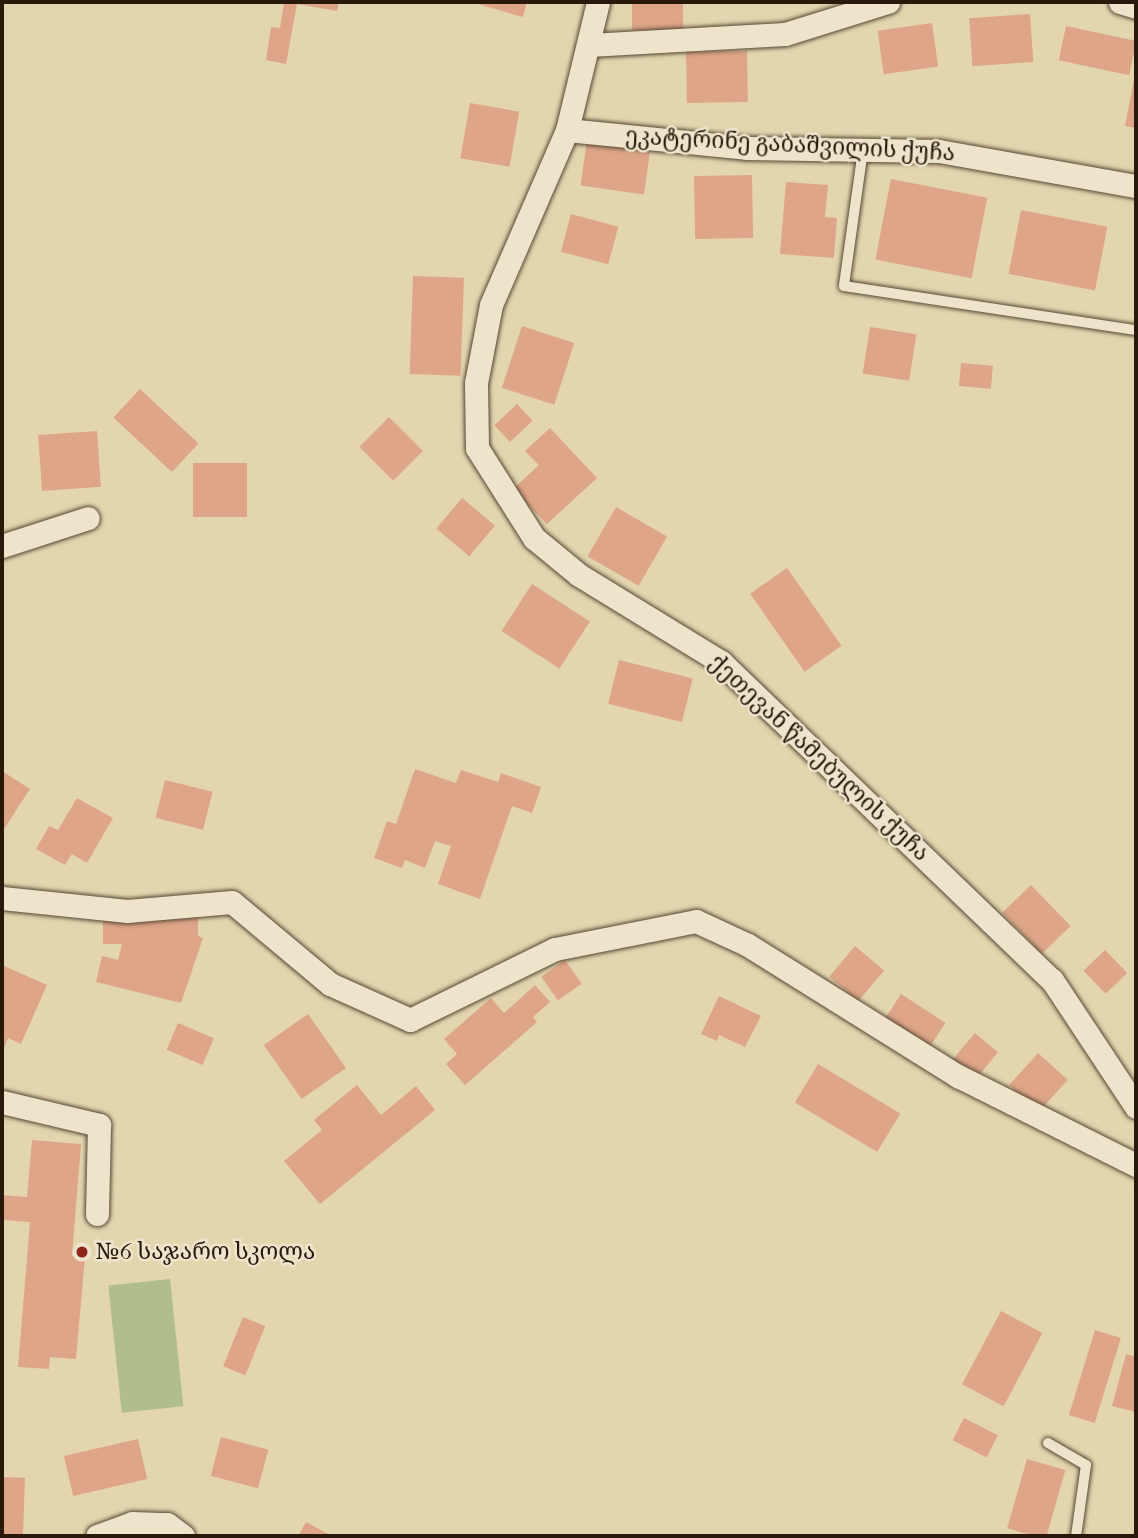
<!DOCTYPE html>
<meta charset="utf-8">
<style>
body{margin:0}
#map{position:relative;width:1138px;height:1538px;overflow:hidden;background:#e3d6af;font-family:"IM FELL French Canon","Noto Serif Georgian",serif}
div>[style]{position:absolute}
[style*='--x']{left:calc(var(--x)*1px);top:calc(var(--y)*1px);width:calc(var(--w)*1px);rotate:calc(var(--a)*1deg)}
.green>*{inset:0;background:#b0be8d;transform-origin:0 0}
.building>*{inset:0;background:#dea588;transform-origin:0 0}
.roads{filter:drop-shadow(0 0 2px #574834) drop-shadow(0 0 2px #574834)}
.service>*{height:10px;margin:-5px;padding:0 5px;transform-origin:5px;border-radius:5px;background:#ede4cb}
.minor>*{height:23px;margin:-11.5px;padding:0 11.5px;transform-origin:11.5px;border-radius:11.5px;background:#ede4cb}
.dots>*{width:19px;height:19px;translate:-50% -50%;box-sizing:border-box;border:4px solid #ede4cb;border-radius:50%}
span{translate:-50% -50%;white-space:nowrap;text-align:center;line-height:1.15;-webkit-text-stroke:5px #ede4cb;paint-order:stroke}
.street-label{font-size:23px;color:#28190b}
.poi-label{font-size:23px;color:#28190b}
.left{translate:0 -50%;text-align:left}
.frame{position:absolute;inset:0;border:4px solid #28190b;pointer-events:none}
</style>
<div id="map">
<div class="green">
<i style="left:170px;top:1279px;width:128px;height:62px;rotate:84deg"></i>
</div>
<div class="building">
<i style="clip-path:polygon(284px 2px,339px 2px,337px 11px,297px 4px,286px 64px,266px 60px,271px 27px,280px 28px)"></i>
<i style="clip-path:polygon(471px 2px,527px 2px,523px 17px)"></i>
<i style="left:632px;top:2px;width:51px;height:28px"></i>
<i style="left:1030px;top:14px;width:48px;height:61px;rotate:86deg"></i>
<i style="left:932px;top:23px;width:44px;height:55px;rotate:82deg"></i>
<i style="left:1066px;top:26px;width:72px;height:35px;rotate:12deg"></i>
<i style="left:747px;top:51px;width:51px;height:61px;rotate:89deg"></i>
<i style="clip-path:polygon(1135px 74px,1136px 75px,1136px 128px,1125px 126px)"></i>
<i style="left:470px;top:103px;width:50px;height:56px;rotate:10deg"></i>
<i style="left:587px;top:140px;width:64px;height:46px;rotate:8deg"></i>
<i style="left:752px;top:175px;width:63px;height:58px;rotate:89deg"></i>
<i style="left:891px;top:179px;width:98px;height:82px;rotate:11deg"></i>
<i style="clip-path:polygon(786px 182px,828px 185px,825px 217px,837px 218px,834px 258px,780px 254px)"></i>
<i style="left:1021px;top:210px;width:88px;height:65px;rotate:11deg"></i>
<i style="left:571px;top:214px;width:49px;height:39px;rotate:15deg"></i>
<i style="left:413px;top:276px;width:51px;height:98px;rotate:2deg"></i>
<i style="left:522px;top:326px;width:55px;height:65px;rotate:18deg"></i>
<i style="left:870px;top:327px;width:47px;height:47px;rotate:9deg"></i>
<i style="left:961px;top:363px;width:32px;height:23px;rotate:5deg"></i>
<i style="left:140px;top:389px;width:80px;height:39px;rotate:43deg"></i>
<i style="left:517px;top:404px;width:23px;height:31px;rotate:47deg"></i>
<i style="left:389px;top:417px;width:48px;height:42px;rotate:45deg"></i>
<i style="clip-path:polygon(550px 428px,597px 478px,547px 524px,513px 489px,539px 465px,525px 451px)"></i>
<i style="left:97px;top:431px;width:56px;height:59px;rotate:86deg"></i>
<i style="left:193px;top:463px;width:54px;height:54px"></i>
<i style="left:462px;top:498px;width:43px;height:40px;rotate:40deg"></i>
<i style="left:616px;top:507px;width:59px;height:57px;rotate:30deg"></i>
<i style="left:787px;top:568px;width:95px;height:45px;rotate:55deg"></i>
<i style="left:532px;top:584px;width:69px;height:56px;rotate:33deg"></i>
<i style="left:619px;top:660px;width:76px;height:45px;rotate:14deg"></i>
<i style="clip-path:polygon(415px 769px,456px 783px,461px 770px,498px 782px,501px 773px,541px 787px,532px 813px,512px 806px,480px 899px,438px 884px,451px 846px,435px 841px,425px 868px,405px 860px,402px 868px,374px 858px,387px 821px,396px 824px)"></i>
<i style="clip-path:polygon(2px 771px,30px 789px,2px 832px)"></i>
<i style="left:165px;top:780px;width:49px;height:39px;rotate:14deg"></i>
<i style="clip-path:polygon(77px 798px,113px 818px,87px 863px,72px 854px,65px 865px,36px 849px,49px 826px,58px 830px)"></i>
<i style="left:1031px;top:885px;width:57px;height:40px;rotate:46deg"></i>
<i style="clip-path:polygon(103px 916px,198px 917px,198px 936px,203px 938px,181px 1003px,96px 982px,102px 956px,118px 960px,122px 944px,103px 944px)"></i>
<i style="left:855px;top:946px;width:38px;height:40px;rotate:40deg"></i>
<i style="left:1105px;top:950px;width:32px;height:30px;rotate:46deg"></i>
<i style="left:565px;top:960px;width:29px;height:29px;rotate:55deg"></i>
<i style="clip-path:polygon(2px 965px,47px 985px,21px 1044px,8px 1038px,2px 1053px)"></i>
<i style="clip-path:polygon(535px 985px,550px 1002px,533px 1017px,537px 1022px,465px 1085px,446px 1064px,457px 1054px,444px 1039px,491px 998px,504px 1013px)"></i>
<i style="left:901px;top:994px;width:53px;height:29px;rotate:33deg"></i>
<i style="clip-path:polygon(719px 996px,761px 1016px,745px 1047px,719px 1035px,717px 1041px,701px 1034px)"></i>
<i style="left:308px;top:1014px;width:66px;height:54px;rotate:55deg"></i>
<i style="left:178px;top:1023px;width:39px;height:29px;rotate:23deg"></i>
<i style="left:975px;top:1033px;width:30px;height:38px;rotate:40deg"></i>
<i style="left:1038px;top:1053px;width:40px;height:43px;rotate:42deg"></i>
<i style="left:818px;top:1064px;width:96px;height:45px;rotate:31deg"></i>
<i style="clip-path:polygon(357px 1085px,381px 1115px,416px 1086px,435px 1110px,320px 1204px,284px 1161px,322px 1130px,314px 1120px)"></i>
<i style="clip-path:polygon(32px 1140px,81px 1144px,72px 1256px,85px 1257px,76px 1359px,50px 1357px,49px 1369px,18px 1367px,30px 1222px,2px 1220px,2px 1195px,27px 1197px)"></i>
<i style="left:1001px;top:1311px;width:47px;height:83px;rotate:28deg"></i>
<i style="left:243px;top:1317px;width:24px;height:53px;rotate:22deg"></i>
<i style="left:1095px;top:1330px;width:27px;height:89px;rotate:17deg"></i>
<i style="clip-path:polygon(1126px 1354px,1136px 1357px,1136px 1412px,1112px 1406px)"></i>
<i style="left:964px;top:1418px;width:38px;height:25px;rotate:27deg"></i>
<i style="left:221px;top:1437px;width:49px;height:40px;rotate:15deg"></i>
<i style="left:138px;top:1439px;width:41px;height:76px;rotate:77deg"></i>
<i style="left:1027px;top:1459px;width:40px;height:72px;rotate:16deg"></i>
<i style="left:2px;top:1477px;width:23px;height:59px;rotate:2deg"></i>
<i style="clip-path:polygon(306px 1522px,332px 1536px,298px 1536px)"></i>
</div>
<div class="roads">
<div class="service">
<i style="--x:863;--y:150;--w:137;--a:98"></i>
<i style="--x:844;--y:286;--w:295;--a:8.6"></i>
<i style="--x:1048;--y:1443;--w:44;--a:30.1"></i>
<i style="--x:1086;--y:1465;--w:72;--a:98"></i>
</div>
<div class="minor">
<i style="--x:598;--y:2;--w:132;--a:103.6"></i>
<i style="--x:567;--y:130;--w:191;--a:113.5"></i>
<i style="--x:491;--y:305;--w:79;--a:100.9"></i>
<i style="--x:476;--y:383;--w:65;--a:89.1"></i>
<i style="--x:477;--y:448;--w:107;--a:57.7"></i>
<i style="--x:534;--y:538;--w:58;--a:39.4"></i>
<i style="--x:579;--y:575;--w:167;--a:31.5"></i>
<i style="--x:721;--y:662;--w:459;--a:43.9"></i>
<i style="--x:1052;--y:980;--w:152;--a:56.5"></i>
<i style="--x:1120;--y:2;--w:17;--a:17"></i>
<i style="--x:589;--y:45;--w:196;--a:-3.2"></i>
<i style="--x:785;--y:34;--w:108;--a:-17.3"></i>
<i style="--x:567;--y:130;--w:180;--a:5.7"></i>
<i style="--x:746;--y:148;--w:193;--a:0.9"></i>
<i style="--x:939;--y:151;--w:200;--a:10.1"></i>
<i style="--x:2;--y:546;--w:90;--a:-18"></i>
<i style="--x:2;--y:898;--w:126;--a:5.9"></i>
<i style="--x:127;--y:911;--w:105;--a:-4.9"></i>
<i style="--x:232;--y:902;--w:128;--a:39.9"></i>
<i style="--x:330;--y:984;--w:88;--a:24.2"></i>
<i style="--x:410;--y:1020;--w:161;--a:-26.1"></i>
<i style="--x:555;--y:949;--w:144;--a:-11.2"></i>
<i style="--x:696;--y:921;--w:57;--a:24.8"></i>
<i style="--x:748;--y:945;--w:248;--a:32"></i>
<i style="--x:958;--y:1076;--w:199;--a:26.6"></i>
<i style="--x:2;--y:1102;--w:100;--a:13.3"></i>
<i style="--x:99;--y:1125;--w:89;--a:91.3"></i>
<i style="--x:97;--y:1536;--w:37;--a:-20"></i>
<i style="--x:132;--y:1523;--w:35;--a:2"></i>
<i style="--x:167;--y:1524;--w:20;--a:37"></i>
</div>
</div>
<div class="dots">
<i style="left:82px;top:1252px;background:#8f2418"></i>
</div>
<div class="street-label">
<span style="left:790px;top:145px;rotate:3deg">ეკატერინე გაბაშვილის ქუჩა</span>
<span style="left:819px;top:758px;rotate:43deg">ქეთევან წამებულის ქუჩა</span>
</div>
<div class="poi-label">
<span class="left" style="left:96px;top:1252px">№6 საჯარო სკოლა</span>
</div>
<div class="frame"></div>
</div>
